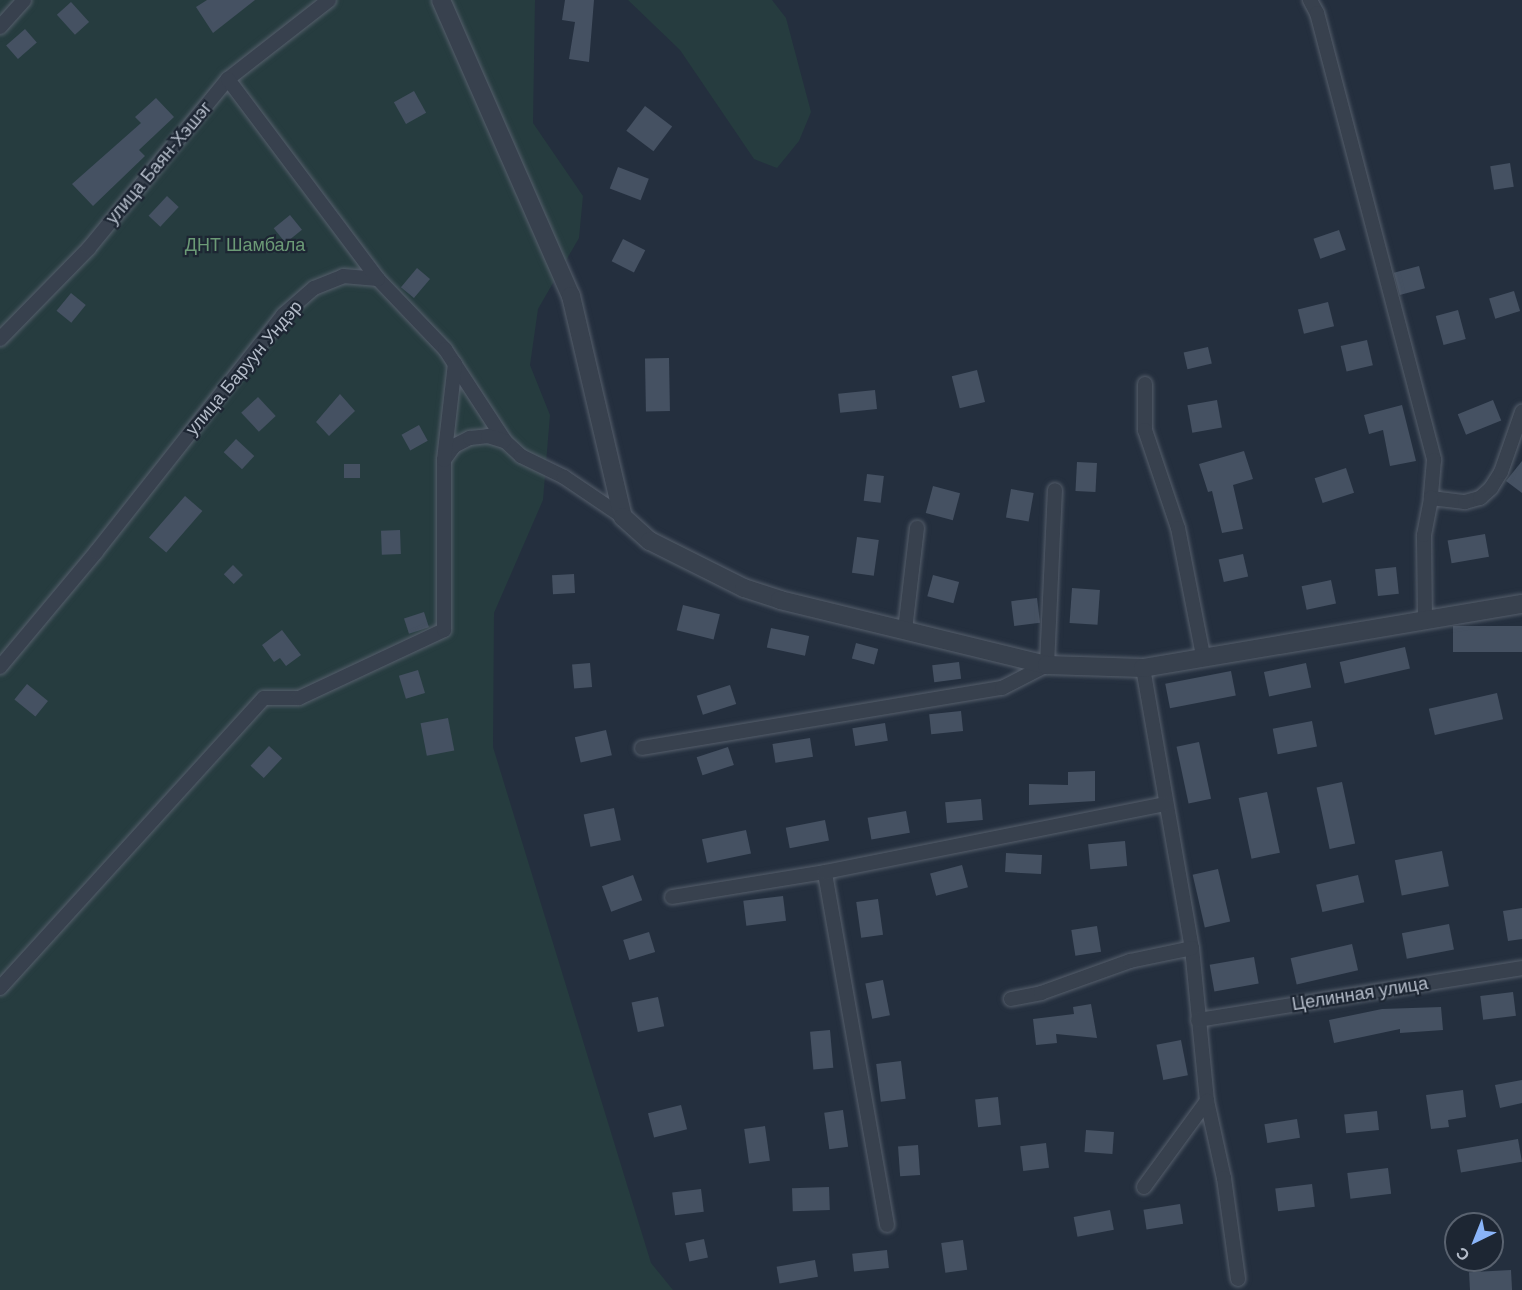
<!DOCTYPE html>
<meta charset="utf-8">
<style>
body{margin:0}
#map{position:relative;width:1522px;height:1290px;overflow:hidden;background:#242f3e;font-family:Arial,sans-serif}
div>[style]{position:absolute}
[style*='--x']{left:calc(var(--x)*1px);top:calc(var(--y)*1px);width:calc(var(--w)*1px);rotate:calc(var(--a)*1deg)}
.green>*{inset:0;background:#263c3f}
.building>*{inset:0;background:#455162;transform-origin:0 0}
.roads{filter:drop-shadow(0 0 2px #565f6c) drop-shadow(0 0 2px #565f6c)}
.minor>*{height:14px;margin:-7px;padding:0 7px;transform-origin:7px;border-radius:7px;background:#38414e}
.tertiary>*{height:18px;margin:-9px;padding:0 9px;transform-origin:9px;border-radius:9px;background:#38414e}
span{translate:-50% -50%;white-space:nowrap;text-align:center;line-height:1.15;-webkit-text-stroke:4.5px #1d2633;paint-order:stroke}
.street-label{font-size:18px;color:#b4bcc9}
.park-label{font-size:18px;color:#6b9a76}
.north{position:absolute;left:1444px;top:1212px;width:60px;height:60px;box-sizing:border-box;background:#1d2633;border:2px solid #59626f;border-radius:50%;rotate:223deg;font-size:16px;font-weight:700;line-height:24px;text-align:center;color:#b4bcc9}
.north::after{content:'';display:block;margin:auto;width:21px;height:27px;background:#8ab4f8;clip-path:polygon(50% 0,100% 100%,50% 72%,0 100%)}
</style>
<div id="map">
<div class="green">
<i style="clip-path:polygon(0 0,535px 0,533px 123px,583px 196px,579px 238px,538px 309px,530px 365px,550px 415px,543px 500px,494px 613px,493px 747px,651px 1263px,673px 1290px,0 1290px)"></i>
<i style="clip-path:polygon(628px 0,772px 0,786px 18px,811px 112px,799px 141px,777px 168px,754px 159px,680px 50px)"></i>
</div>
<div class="building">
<i style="clip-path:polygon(207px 0,255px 0,213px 33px,196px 7px)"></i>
<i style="clip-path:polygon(565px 0,594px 0,589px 62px,569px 59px,575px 22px,562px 20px)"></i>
<i style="left:71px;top:2px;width:27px;height:19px;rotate:48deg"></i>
<i style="left:25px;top:29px;width:18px;height:25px;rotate:49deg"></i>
<i style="left:414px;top:91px;width:25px;height:23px;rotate:61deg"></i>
<i style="clip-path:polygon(156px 98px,174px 117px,139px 150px,145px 156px,93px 206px,72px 184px,141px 123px,135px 117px)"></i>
<i style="left:645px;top:106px;width:34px;height:31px;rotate:37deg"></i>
<i style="left:1510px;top:163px;width:24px;height:20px;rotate:81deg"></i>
<i style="left:618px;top:167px;width:33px;height:23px;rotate:21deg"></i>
<i style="left:167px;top:196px;width:16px;height:27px;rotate:43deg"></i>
<i style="left:290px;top:215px;width:19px;height:21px;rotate:51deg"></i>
<i style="left:1339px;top:230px;width:21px;height:27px;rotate:71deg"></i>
<i style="left:623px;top:239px;width:25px;height:25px;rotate:27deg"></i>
<i style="left:1419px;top:266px;width:23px;height:26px;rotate:75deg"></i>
<i style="left:417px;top:268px;width:17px;height:25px;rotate:40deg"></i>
<i style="left:1514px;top:291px;width:21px;height:26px;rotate:73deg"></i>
<i style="left:71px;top:293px;width:19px;height:23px;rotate:39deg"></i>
<i style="left:1328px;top:302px;width:25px;height:31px;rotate:76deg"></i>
<i style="left:1458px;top:310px;width:30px;height:23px;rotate:75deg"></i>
<i style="left:1367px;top:340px;width:26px;height:27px;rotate:77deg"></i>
<i style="left:1208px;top:347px;width:17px;height:25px;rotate:77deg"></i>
<i style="left:669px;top:358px;width:53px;height:24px;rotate:89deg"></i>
<i style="left:977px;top:370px;width:33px;height:26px;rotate:76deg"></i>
<i style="left:875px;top:390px;width:19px;height:37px;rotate:84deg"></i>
<i style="clip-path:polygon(340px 394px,355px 411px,329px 436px,316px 422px)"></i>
<i style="left:258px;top:397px;width:26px;height:23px;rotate:47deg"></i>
<i style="left:1217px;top:400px;width:28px;height:30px;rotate:80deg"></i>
<i style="left:1493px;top:400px;width:22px;height:38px;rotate:68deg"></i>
<i style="clip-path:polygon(1402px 405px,1416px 461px,1390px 466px,1383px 430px,1369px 434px,1364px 415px)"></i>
<i style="left:419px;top:425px;width:18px;height:20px;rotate:61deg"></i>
<i style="left:236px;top:439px;width:25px;height:18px;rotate:43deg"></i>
<i style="clip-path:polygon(1244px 451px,1253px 479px,1233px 485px,1243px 529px,1222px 533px,1212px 491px,1208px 492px,1199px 464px)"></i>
<i style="clip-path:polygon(1522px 461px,1522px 493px,1506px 481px)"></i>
<i style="left:1077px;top:462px;width:20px;height:29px;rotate:3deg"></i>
<i style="left:344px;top:464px;width:16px;height:14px"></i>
<i style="left:1346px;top:468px;width:26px;height:33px;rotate:72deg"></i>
<i style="left:867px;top:474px;width:17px;height:27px;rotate:7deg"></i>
<i style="left:933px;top:486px;width:28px;height:28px;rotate:15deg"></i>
<i style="left:1011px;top:489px;width:23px;height:29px;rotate:10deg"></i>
<i style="left:185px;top:496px;width:23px;height:55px;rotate:41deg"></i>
<i style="left:400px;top:530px;width:24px;height:19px;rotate:88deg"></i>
<i style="left:1485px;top:534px;width:23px;height:38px;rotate:80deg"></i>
<i style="left:857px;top:537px;width:22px;height:36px;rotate:8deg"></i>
<i style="left:1243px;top:554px;width:23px;height:25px;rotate:77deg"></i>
<i style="left:233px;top:565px;width:14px;height:13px;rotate:45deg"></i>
<i style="left:1396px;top:567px;width:27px;height:21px;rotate:84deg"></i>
<i style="left:574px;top:574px;width:19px;height:22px;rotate:87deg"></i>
<i style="left:933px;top:575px;width:27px;height:22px;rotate:15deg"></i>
<i style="left:1331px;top:580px;width:24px;height:30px;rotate:78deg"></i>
<i style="left:1072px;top:588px;width:28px;height:35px;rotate:4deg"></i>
<i style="left:1037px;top:598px;width:25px;height:26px;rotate:83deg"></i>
<i style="left:683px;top:605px;width:38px;height:26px;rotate:14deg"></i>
<i style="left:424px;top:612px;width:16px;height:21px;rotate:72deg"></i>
<i style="left:1522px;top:626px;width:26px;height:69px;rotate:90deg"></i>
<i style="left:771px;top:628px;width:39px;height:20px;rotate:12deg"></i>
<i style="clip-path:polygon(282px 630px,301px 655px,286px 666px,280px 658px,274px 662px,262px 645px)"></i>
<i style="left:856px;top:643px;width:23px;height:16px;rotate:15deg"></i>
<i style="left:1405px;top:647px;width:22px;height:67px;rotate:77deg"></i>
<i style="left:959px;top:662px;width:17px;height:27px;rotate:83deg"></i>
<i style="left:590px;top:663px;width:24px;height:18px;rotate:85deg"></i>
<i style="left:1306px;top:663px;width:25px;height:43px;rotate:78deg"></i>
<i style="left:418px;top:670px;width:24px;height:20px;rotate:73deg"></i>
<i style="left:1231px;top:671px;width:25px;height:67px;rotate:79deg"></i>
<i style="left:27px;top:684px;width:27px;height:20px;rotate:39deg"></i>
<i style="left:730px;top:685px;width:20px;height:35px;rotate:72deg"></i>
<i style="left:1497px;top:693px;width:27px;height:70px;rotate:77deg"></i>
<i style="left:961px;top:711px;width:20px;height:32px;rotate:84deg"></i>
<i style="left:448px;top:718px;width:33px;height:28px;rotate:79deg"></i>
<i style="left:1312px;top:721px;width:26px;height:40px;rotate:79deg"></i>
<i style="left:885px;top:723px;width:18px;height:33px;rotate:81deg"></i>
<i style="left:606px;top:730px;width:26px;height:32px;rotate:77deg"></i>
<i style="left:810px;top:738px;width:19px;height:38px;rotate:81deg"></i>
<i style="left:1199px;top:742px;width:58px;height:23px;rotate:78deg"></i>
<i style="left:269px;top:746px;width:18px;height:27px;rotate:43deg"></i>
<i style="left:728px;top:747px;width:19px;height:33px;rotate:72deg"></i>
<i style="clip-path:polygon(1095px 771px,1095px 801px,1029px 805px,1029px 784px,1068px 785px,1068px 772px)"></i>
<i style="left:1342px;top:782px;width:63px;height:26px;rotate:78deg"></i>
<i style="left:1267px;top:792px;width:62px;height:29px;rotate:78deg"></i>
<i style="left:981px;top:799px;width:21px;height:36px;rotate:85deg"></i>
<i style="left:614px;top:808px;width:33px;height:31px;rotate:78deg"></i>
<i style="left:906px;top:811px;width:22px;height:39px;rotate:80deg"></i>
<i style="left:825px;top:820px;width:21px;height:40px;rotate:79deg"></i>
<i style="left:746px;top:830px;width:24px;height:45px;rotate:78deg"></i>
<i style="left:1125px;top:841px;width:25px;height:37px;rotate:85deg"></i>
<i style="left:1442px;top:851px;width:36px;height:48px;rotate:79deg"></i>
<i style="left:1042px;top:855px;width:19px;height:36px;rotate:93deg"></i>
<i style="left:962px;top:865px;width:23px;height:33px;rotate:75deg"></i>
<i style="left:1218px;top:869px;width:54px;height:26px;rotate:77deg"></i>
<i style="left:633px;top:875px;width:27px;height:33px;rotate:70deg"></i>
<i style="left:1358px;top:875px;width:28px;height:43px;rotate:77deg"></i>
<i style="left:783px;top:896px;width:25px;height:40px;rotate:83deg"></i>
<i style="left:878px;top:899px;width:36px;height:22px;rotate:82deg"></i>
<i style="clip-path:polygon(1522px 908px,1522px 939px,1508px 941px,1503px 911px)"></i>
<i style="left:1449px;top:924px;width:26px;height:48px;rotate:79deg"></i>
<i style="left:1097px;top:926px;width:26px;height:26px;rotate:81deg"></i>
<i style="left:649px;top:932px;width:21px;height:27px;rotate:73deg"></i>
<i style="left:1352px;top:944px;width:27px;height:63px;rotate:77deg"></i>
<i style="left:1254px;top:957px;width:27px;height:45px;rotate:80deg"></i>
<i style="left:883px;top:980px;width:36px;height:18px;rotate:79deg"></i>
<i style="left:1513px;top:992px;width:24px;height:33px;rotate:83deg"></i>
<i style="left:658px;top:997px;width:30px;height:27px;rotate:78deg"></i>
<i style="clip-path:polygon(1091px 1004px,1097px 1038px,1056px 1034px,1057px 1043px,1036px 1045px,1033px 1019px,1074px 1014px,1073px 1007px)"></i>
<i style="clip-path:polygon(1441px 1007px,1443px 1030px,1400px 1033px,1400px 1029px,1334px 1043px,1329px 1020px,1382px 1009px)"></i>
<i style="left:830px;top:1030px;width:38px;height:20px;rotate:85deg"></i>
<i style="left:1181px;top:1040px;width:36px;height:25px;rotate:79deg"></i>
<i style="left:901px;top:1061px;width:38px;height:25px;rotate:83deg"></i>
<i style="clip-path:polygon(1522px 1080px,1522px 1103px,1500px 1108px,1495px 1085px)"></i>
<i style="clip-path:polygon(1463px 1090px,1466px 1117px,1448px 1120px,1449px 1127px,1431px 1129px,1426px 1095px)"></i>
<i style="left:998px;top:1097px;width:28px;height:23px;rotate:84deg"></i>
<i style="left:681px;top:1105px;width:25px;height:34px;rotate:76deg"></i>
<i style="left:843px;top:1110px;width:37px;height:19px;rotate:82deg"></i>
<i style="left:1377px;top:1111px;width:19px;height:33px;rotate:84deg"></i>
<i style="left:1297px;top:1119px;width:19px;height:33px;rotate:81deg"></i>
<i style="left:765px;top:1126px;width:35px;height:21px;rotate:82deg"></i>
<i style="left:1086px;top:1130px;width:28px;height:22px;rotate:4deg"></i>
<i style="left:1518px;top:1139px;width:23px;height:62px;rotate:80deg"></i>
<i style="left:1046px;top:1143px;width:25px;height:26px;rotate:83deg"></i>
<i style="left:918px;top:1145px;width:30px;height:20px;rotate:86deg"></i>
<i style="left:1388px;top:1168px;width:26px;height:41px;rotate:83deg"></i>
<i style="left:1312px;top:1184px;width:23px;height:37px;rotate:83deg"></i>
<i style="left:829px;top:1187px;width:23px;height:37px;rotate:88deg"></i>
<i style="left:701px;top:1189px;width:23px;height:29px;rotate:83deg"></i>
<i style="left:1180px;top:1204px;width:20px;height:37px;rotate:81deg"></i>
<i style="left:1110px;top:1210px;width:20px;height:37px;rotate:79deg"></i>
<i style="left:704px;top:1239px;width:19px;height:19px;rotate:78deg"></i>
<i style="left:963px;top:1240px;width:30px;height:22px;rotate:82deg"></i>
<i style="left:887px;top:1250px;width:18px;height:35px;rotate:84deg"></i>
<i style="left:815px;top:1260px;width:17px;height:39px;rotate:80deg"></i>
<i style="left:1511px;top:1270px;width:20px;height:42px;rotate:87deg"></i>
</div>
<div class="roads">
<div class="minor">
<i style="--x:1310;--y:0;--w:15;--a:62"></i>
<i style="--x:1317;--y:13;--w:462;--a:75.3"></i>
<i style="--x:1434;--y:460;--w:38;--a:95"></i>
<i style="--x:1431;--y:498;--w:34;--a:7"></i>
<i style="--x:1465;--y:502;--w:16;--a:-15"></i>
<i style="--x:1480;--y:498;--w:15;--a:-42"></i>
<i style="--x:1491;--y:488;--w:19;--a:-58"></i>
<i style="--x:1501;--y:472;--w:64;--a:-70.7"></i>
<i style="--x:0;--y:27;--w:36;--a:-48"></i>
<i style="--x:378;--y:279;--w:97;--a:46.3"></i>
<i style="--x:445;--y:349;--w:110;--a:56.9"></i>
<i style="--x:505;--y:441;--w:22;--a:43"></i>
<i style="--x:521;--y:456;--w:48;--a:26"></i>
<i style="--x:564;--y:477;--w:71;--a:34.1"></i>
<i style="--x:0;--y:339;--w:127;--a:-45.6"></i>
<i style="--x:89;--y:248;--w:219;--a:-50.6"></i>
<i style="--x:228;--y:79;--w:128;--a:-38"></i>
<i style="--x:1145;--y:384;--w:46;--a:90"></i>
<i style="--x:1145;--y:430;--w:103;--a:71.4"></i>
<i style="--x:1178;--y:528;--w:129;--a:78.9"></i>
<i style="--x:444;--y:460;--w:17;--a:-54"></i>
<i style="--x:454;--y:446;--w:18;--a:-27"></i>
<i style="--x:470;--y:438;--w:18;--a:-6"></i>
<i style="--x:488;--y:436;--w:17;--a:17"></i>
<i style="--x:1425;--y:619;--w:84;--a:-90.7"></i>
<i style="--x:1424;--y:535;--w:38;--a:-79"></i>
<i style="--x:905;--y:630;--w:103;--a:-83.3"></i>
<i style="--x:0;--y:667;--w:150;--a:-50.1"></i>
<i style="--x:96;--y:552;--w:302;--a:-51.7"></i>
<i style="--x:283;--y:315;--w:41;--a:-41.1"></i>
<i style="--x:314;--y:288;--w:31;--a:-22"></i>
<i style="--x:343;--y:276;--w:35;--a:5"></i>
<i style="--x:378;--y:279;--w:250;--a:-126.9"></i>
<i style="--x:1143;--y:668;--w:284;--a:80.1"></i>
<i style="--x:1192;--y:948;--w:154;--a:84.4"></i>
<i style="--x:1207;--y:1101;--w:79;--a:77.6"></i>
<i style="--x:1224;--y:1178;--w:102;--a:82.1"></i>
<i style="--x:642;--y:748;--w:365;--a:-9.5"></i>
<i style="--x:1002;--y:688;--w:51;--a:-27.1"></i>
<i style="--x:1047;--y:665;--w:175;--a:-87.4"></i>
<i style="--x:672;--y:897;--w:155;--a:-9.3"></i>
<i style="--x:0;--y:988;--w:392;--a:-47.7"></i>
<i style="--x:264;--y:698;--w:35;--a:0"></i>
<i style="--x:299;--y:698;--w:160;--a:-25.1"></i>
<i style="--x:444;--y:630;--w:170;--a:-90"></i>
<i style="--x:444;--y:460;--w:97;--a:-83.5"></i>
<i style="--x:1011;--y:999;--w:31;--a:-11"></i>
<i style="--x:1041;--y:993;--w:95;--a:-19.8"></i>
<i style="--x:1130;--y:961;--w:63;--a:-11.8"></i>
<i style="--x:1198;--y:1020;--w:328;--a:-9.1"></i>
<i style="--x:1144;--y:1187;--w:107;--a:-53.8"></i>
<i style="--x:887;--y:1225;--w:358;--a:-100"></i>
<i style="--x:825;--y:872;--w:347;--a:-11.3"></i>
</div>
<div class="tertiary">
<i style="--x:441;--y:0;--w:323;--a:66.3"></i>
<i style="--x:571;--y:296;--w:227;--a:76.8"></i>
<i style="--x:623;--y:517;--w:36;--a:42"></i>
<i style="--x:650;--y:541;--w:105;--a:26.6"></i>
<i style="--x:744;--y:588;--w:38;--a:18"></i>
<i style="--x:780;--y:600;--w:275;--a:13.7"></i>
<i style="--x:1047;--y:665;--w:96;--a:1.8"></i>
<i style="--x:1143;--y:668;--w:384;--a:-9.6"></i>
</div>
</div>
<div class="street-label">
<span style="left:159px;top:163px;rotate:-50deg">улица Баян-Хэшэг</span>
<span style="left:244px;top:368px;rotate:-50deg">улица Баруун Ундэр</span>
<span style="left:1360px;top:994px;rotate:-9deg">Целинная улица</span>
</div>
<div class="park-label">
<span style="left:245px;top:245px">ДНТ Шамбала</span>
</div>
<div class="north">С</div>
</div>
